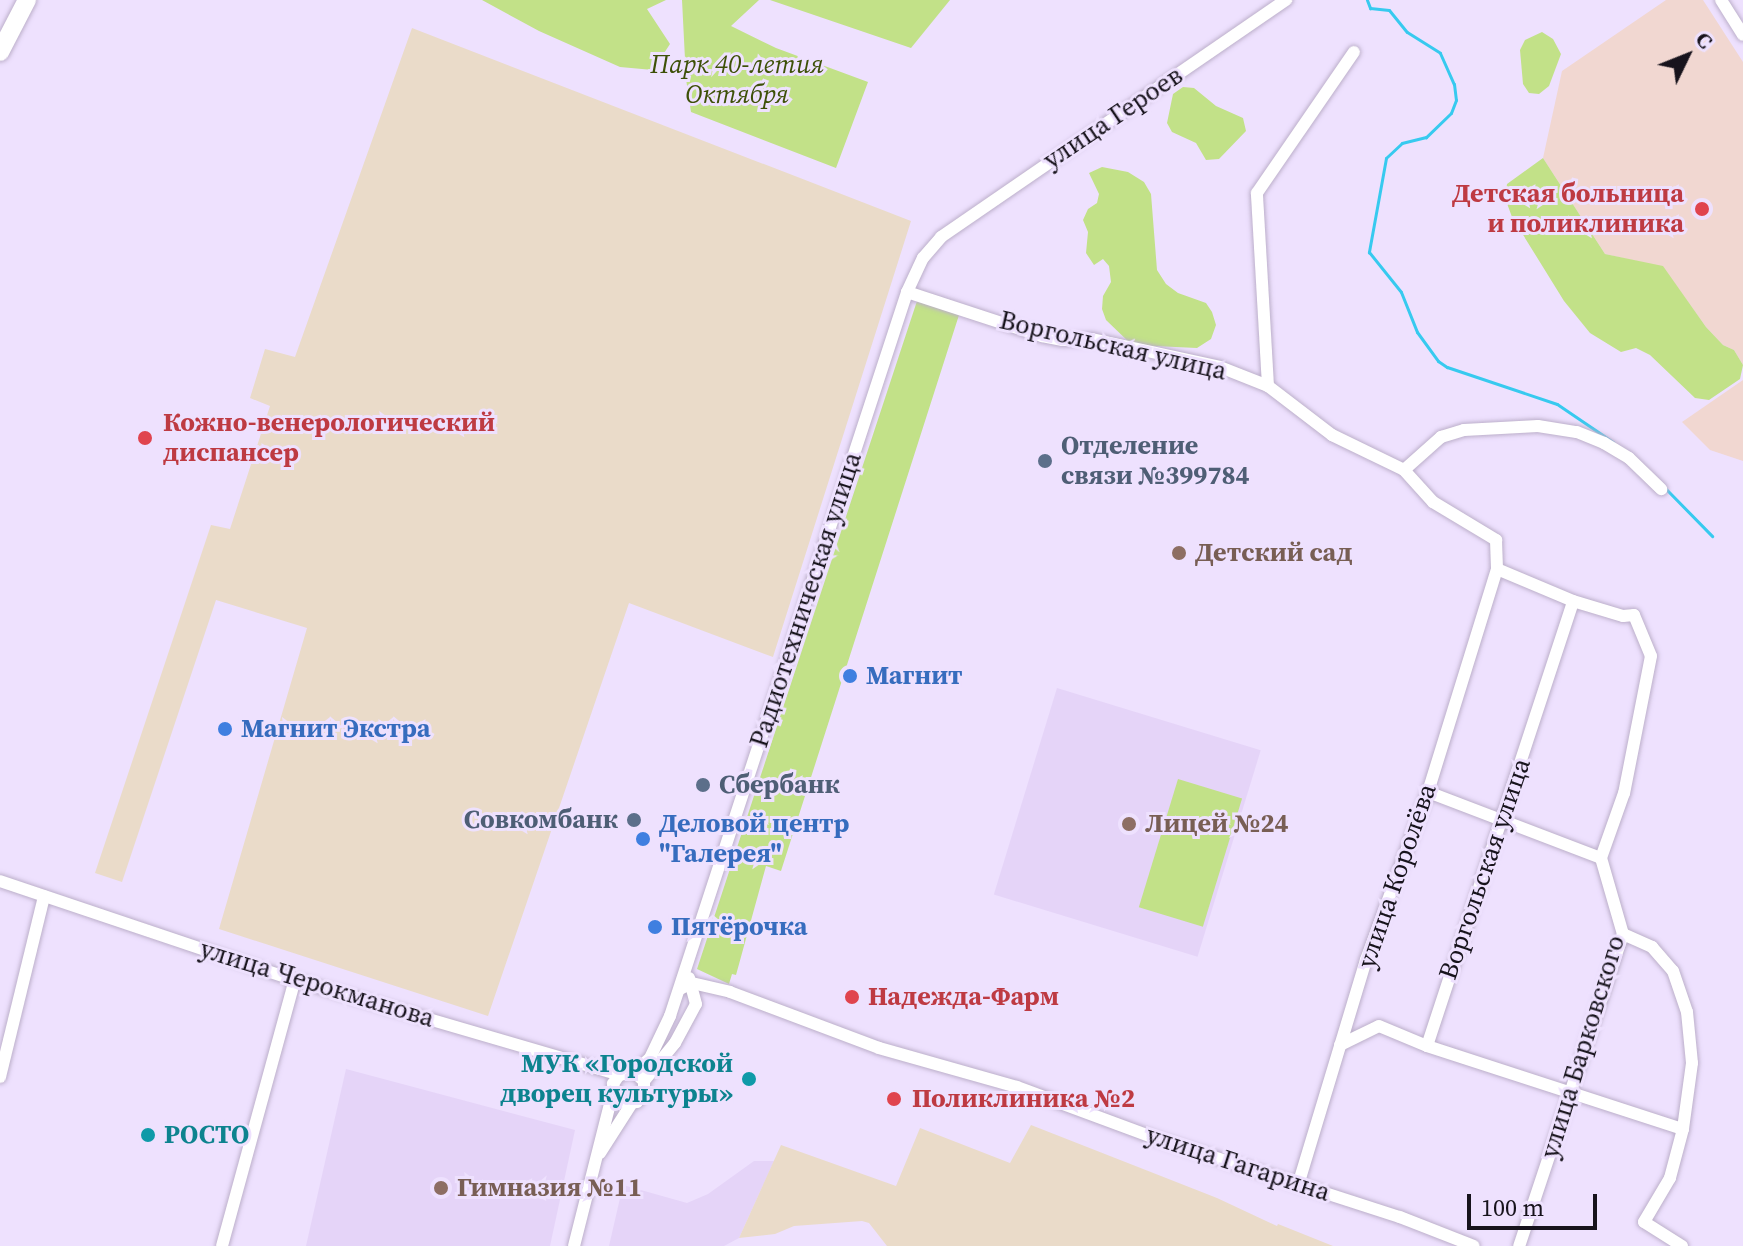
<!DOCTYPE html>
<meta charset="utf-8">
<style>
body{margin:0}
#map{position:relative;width:1743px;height:1246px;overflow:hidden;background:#eee1fe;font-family:"Source Serif 4",serif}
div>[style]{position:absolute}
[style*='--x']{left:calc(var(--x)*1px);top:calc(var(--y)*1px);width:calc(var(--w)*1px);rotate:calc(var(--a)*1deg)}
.built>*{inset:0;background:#e5d4f8;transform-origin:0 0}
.industrial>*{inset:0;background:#eadbc9}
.medical>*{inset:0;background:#f1d7d1}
.green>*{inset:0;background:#c2e188;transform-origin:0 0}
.stream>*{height:3px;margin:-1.5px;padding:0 1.5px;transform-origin:1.5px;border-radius:1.5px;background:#37caef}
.roads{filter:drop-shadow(0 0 2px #bcafca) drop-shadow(0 0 2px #bcafca)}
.minor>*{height:12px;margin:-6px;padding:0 6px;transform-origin:6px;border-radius:6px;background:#fff}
.highway>*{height:18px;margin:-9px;padding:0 9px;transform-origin:9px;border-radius:9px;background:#fff}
.dots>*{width:22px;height:22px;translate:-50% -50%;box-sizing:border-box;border:4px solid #eee1fe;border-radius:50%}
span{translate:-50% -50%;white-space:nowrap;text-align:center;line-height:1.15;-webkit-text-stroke:6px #eee1fe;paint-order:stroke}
.park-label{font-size:26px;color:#3d5007;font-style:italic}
.street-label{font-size:26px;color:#17131c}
.health-label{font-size:26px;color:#be3a42;font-weight:700}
.right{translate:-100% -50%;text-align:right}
.left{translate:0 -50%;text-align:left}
.service-label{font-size:26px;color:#4e5e75;font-weight:700}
.education-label{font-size:26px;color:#785e54;font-weight:700}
.shop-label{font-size:26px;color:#366cbe;font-weight:700}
.culture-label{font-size:26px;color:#0d838f;font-weight:700}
.north{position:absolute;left:1647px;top:16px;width:80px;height:80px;-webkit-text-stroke:6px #eee1fe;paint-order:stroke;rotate:47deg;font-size:22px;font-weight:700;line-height:32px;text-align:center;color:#17131c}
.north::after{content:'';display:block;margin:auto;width:28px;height:36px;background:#17131c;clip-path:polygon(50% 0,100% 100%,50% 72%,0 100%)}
.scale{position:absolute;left:1467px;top:1194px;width:130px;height:36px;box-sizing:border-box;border:4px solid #17131c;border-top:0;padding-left:10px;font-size:24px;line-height:28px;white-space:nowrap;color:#17131c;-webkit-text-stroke:6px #eee1fe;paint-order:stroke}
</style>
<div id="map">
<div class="built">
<i style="left:1057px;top:688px;width:213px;height:216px;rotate:17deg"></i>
<i style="clip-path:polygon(346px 1069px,575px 1130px,550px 1246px,306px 1246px)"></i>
<i style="clip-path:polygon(754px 1161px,774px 1161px,739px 1238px,724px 1246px,609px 1246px,623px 1185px,687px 1203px,708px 1194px)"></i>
</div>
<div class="industrial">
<i style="clip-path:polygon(412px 28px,911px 221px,773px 657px,629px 603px,488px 1016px,219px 929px,307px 628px,216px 600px,122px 882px,95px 873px,211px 525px,230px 529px,270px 406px,250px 398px,265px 349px,295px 357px)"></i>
<i style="clip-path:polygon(1031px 1125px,1217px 1198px,1277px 1226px,1278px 1224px,1333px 1246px,887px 1246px,869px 1223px,862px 1221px,794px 1226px,775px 1234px,739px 1238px,781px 1145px,896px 1186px,920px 1128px,1010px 1163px)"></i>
</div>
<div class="medical">
<i style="clip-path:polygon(1666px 0,1703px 0,1743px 62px,1743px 365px,1734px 350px,1723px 345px,1706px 327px,1663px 267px,1605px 254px,1543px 158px,1562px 71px)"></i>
<i style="clip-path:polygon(1743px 380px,1743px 461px,1710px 450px,1682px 422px)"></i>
</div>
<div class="green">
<i style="clip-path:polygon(482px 0,666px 0,647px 9px,670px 44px,653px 70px,620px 67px,539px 31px)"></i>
<i style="clip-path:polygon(682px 0,759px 0,731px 26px,776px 48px,868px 82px,836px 168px,691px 112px,686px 79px)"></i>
<i style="clip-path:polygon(770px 0,950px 0,911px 48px)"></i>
<i style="clip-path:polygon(1542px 32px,1553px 39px,1561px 54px,1549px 86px,1539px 94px,1529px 93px,1523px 84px,1520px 50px,1525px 40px)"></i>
<i style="clip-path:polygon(1183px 87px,1194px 88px,1216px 106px,1243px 118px,1246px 131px,1219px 159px,1206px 160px,1196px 143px,1172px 132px,1167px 123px,1173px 94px)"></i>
<i style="clip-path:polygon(1543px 158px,1605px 254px,1663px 266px,1706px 327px,1723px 345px,1734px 350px,1743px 365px,1740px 379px,1709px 400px,1695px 398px,1650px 355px,1636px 348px,1621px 352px,1590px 333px,1564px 301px,1512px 217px,1505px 198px,1507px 184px)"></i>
<i style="clip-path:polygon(1102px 167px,1128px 172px,1144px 182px,1151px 194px,1157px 270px,1166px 284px,1178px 293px,1206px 303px,1212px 312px,1216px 325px,1211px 339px,1197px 348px,1132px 345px,1106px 320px,1102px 309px,1103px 296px,1111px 282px,1109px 266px,1103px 259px,1094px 265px,1086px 253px,1088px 232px,1083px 220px,1088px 209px,1097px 203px,1099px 194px,1089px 173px)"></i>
<i style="clip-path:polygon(917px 301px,959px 315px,781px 871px,766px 866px,736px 975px,732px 974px,729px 984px,697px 969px)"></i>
<i style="left:1178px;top:779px;width:67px;height:134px;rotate:17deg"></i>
</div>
<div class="stream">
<i style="--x:1367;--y:0;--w:9;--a:69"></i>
<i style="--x:1370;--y:8;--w:19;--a:6"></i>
<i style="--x:1389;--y:10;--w:28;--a:51"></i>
<i style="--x:1407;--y:32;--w:39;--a:32"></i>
<i style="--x:1440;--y:53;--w:34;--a:66"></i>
<i style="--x:1454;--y:84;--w:16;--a:83"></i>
<i style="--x:1456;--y:100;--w:14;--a:111"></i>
<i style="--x:1451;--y:113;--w:35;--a:136"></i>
<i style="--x:1426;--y:137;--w:25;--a:166"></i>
<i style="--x:1402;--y:143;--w:22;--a:137"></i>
<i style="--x:1386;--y:158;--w:96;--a:100.3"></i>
<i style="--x:1369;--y:252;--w:51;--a:51.3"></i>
<i style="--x:1401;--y:292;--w:43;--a:68.2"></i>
<i style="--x:1417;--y:332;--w:36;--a:54"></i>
<i style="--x:1438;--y:361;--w:11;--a:34"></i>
<i style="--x:1447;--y:367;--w:116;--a:18.6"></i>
<i style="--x:1557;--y:404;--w:68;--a:34.2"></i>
<i style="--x:1666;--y:489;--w:66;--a:45.6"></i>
</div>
<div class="roads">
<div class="minor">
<i style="--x:1721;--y:0;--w:41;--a:57.8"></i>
<i style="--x:907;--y:292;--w:142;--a:18.1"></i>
<i style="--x:1042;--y:336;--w:21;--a:11"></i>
<i style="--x:1063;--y:340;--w:29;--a:-2"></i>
<i style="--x:1092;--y:339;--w:131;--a:12.3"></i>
<i style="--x:1220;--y:367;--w:52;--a:21.6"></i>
<i style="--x:1268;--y:386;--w:81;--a:37.4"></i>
<i style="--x:1332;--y:435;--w:80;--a:25.9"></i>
<i style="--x:1404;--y:470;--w:43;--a:47.8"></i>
<i style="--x:1433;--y:502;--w:74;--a:31.1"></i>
<i style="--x:1496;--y:540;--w:29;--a:88"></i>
<i style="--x:1497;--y:569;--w:233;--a:107.2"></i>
<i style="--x:1428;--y:792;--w:179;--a:110.3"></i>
<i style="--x:1366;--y:960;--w:232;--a:106.8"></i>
<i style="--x:1268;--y:386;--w:193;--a:-93.3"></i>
<i style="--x:1257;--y:193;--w:171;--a:-55.5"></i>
<i style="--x:1404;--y:470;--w:50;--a:-41.7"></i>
<i style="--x:1441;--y:437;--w:24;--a:-17"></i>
<i style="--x:1464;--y:430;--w:74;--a:-3.1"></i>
<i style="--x:1538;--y:426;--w:39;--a:9"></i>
<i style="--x:1577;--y:432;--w:29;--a:22"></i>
<i style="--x:1604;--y:443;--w:29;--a:31"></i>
<i style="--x:1629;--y:458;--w:45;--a:44.1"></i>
<i style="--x:1497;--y:569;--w:82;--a:22.8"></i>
<i style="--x:1573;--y:601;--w:52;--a:16.7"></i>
<i style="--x:1623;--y:616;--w:11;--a:-5"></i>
<i style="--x:1634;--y:615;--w:44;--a:67.5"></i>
<i style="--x:1651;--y:656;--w:140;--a:101.1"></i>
<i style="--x:1624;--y:793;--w:69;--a:109.5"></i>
<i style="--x:1601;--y:858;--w:79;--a:73.9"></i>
<i style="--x:1623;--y:934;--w:329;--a:108.4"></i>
<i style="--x:1428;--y:792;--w:185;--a:20.9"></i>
<i style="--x:0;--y:881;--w:311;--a:18.6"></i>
<i style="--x:295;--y:980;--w:338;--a:16.3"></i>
<i style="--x:1623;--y:934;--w:32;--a:24"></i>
<i style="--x:1652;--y:947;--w:32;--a:49"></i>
<i style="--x:1673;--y:971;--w:43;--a:71.1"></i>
<i style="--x:1687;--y:1012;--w:51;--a:84.4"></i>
<i style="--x:1692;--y:1063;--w:67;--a:97.8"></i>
<i style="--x:1683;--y:1129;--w:51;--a:104.9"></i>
<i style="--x:1670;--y:1178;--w:51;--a:120.6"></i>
<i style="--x:1644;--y:1222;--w:45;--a:32.3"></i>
<i style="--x:680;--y:989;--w:13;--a:-27"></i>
<i style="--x:692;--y:983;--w:39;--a:13"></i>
<i style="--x:730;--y:992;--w:159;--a:20.6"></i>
<i style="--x:879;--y:1048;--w:143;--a:15.8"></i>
<i style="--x:1017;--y:1087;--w:147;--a:20.3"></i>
<i style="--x:1155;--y:1138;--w:257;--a:17.9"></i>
<i style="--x:1400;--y:1217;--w:79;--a:21.4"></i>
<i style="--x:1340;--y:1045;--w:43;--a:-26"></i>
<i style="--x:1379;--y:1026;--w:52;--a:22.6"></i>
<i style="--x:1427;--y:1046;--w:269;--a:18"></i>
<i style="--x:1427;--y:1046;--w:468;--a:-71.8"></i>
<i style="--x:634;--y:1072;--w:13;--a:42"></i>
<i style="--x:644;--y:1081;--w:12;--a:90"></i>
<i style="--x:644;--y:1093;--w:11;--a:128"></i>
<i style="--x:637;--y:1102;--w:13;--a:176"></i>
<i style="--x:624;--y:1103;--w:8;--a:-150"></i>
<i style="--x:617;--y:1099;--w:16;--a:-105"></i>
<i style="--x:613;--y:1084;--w:11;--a:-56"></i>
<i style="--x:619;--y:1075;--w:15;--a:-11"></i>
<i style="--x:634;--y:1072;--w:21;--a:-41"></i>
<i style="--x:650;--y:1058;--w:47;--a:-64.5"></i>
<i style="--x:670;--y:1016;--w:762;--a:-71.87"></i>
<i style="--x:907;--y:292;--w:38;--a:-65"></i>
<i style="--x:923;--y:258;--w:28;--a:-49"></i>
<i style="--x:941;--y:237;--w:419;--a:-34.5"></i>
<i style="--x:0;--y:1077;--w:186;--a:-76.3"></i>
<i style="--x:644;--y:1081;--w:49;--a:-50.8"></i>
<i style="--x:675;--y:1043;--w:44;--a:-61.7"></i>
<i style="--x:696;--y:1004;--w:27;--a:-105"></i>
<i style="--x:600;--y:1153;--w:59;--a:-57.4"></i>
<i style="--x:222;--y:1246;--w:276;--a:-74.7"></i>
<i style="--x:574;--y:1246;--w:159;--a:-75.8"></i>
</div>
<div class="highway">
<i style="--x:0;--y:52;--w:59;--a:-62.6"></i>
</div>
</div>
<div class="dots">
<i style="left:1702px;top:209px;background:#e0444e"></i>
<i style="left:145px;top:438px;background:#e0444e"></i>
<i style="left:1045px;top:461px;background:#5c6f8a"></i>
<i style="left:1179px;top:553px;background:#8d6e63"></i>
<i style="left:850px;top:676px;background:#3f7fe0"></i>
<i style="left:225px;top:729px;background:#3f7fe0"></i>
<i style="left:703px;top:785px;background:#5c6f8a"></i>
<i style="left:634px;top:820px;background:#5c6f8a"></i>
<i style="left:1129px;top:824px;background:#8d6e63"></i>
<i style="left:643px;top:839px;background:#3f7fe0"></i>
<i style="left:655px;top:927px;background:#3f7fe0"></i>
<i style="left:852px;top:997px;background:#e0444e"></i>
<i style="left:749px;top:1079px;background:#0f9aa8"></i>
<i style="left:894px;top:1099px;background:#e0444e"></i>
<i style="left:148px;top:1135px;background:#0f9aa8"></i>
<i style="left:441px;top:1188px;background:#8d6e63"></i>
</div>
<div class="park-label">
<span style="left:737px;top:80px">Парк 40-летия<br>Октября</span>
</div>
<div class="street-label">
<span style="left:1113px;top:118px;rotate:-34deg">улица Героев</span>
<span style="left:1113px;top:346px;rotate:13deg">Воргольская улица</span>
<span style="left:806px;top:600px;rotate:-72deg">Радиотехническая улица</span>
<span style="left:1485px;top:869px;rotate:-71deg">Воргольская улица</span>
<span style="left:1397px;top:876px;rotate:-71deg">улица Королёва</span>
<span style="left:317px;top:984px;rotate:17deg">улица Черокманова</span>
<span style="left:1583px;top:1047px;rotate:-73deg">улица Барковского</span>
<span style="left:1238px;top:1164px;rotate:18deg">улица Гагарина</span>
</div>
<div class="health-label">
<span class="right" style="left:1684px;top:209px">Детская больница<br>и поликлиника</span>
<span class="left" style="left:163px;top:438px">Кожно-венерологический<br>диспансер</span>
<span class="left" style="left:868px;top:997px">Надежда-Фарм</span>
<span class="left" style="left:912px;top:1099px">Поликлиника №2</span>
</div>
<div class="service-label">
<span class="left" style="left:1061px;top:461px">Отделение<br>связи №399784</span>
<span class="left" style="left:719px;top:785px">Сбербанк</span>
<span class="right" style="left:618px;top:820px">Совкомбанк</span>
</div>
<div class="education-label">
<span class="left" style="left:1195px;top:553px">Детский сад</span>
<span class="left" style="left:1145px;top:824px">Лицей №24</span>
<span class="left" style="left:457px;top:1188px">Гимназия №11</span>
</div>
<div class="shop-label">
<span class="left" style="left:866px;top:676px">Магнит</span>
<span class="left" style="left:241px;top:729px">Магнит Экстра</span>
<span class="left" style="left:659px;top:839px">Деловой центр<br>"Галерея"</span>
<span class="left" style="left:671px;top:927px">Пятёрочка</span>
</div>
<div class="culture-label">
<span class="right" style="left:733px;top:1079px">МУК «Городской<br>дворец культуры»</span>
<span class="left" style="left:164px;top:1135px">РОСТО</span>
</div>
<div class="north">С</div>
<div class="scale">100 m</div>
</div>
